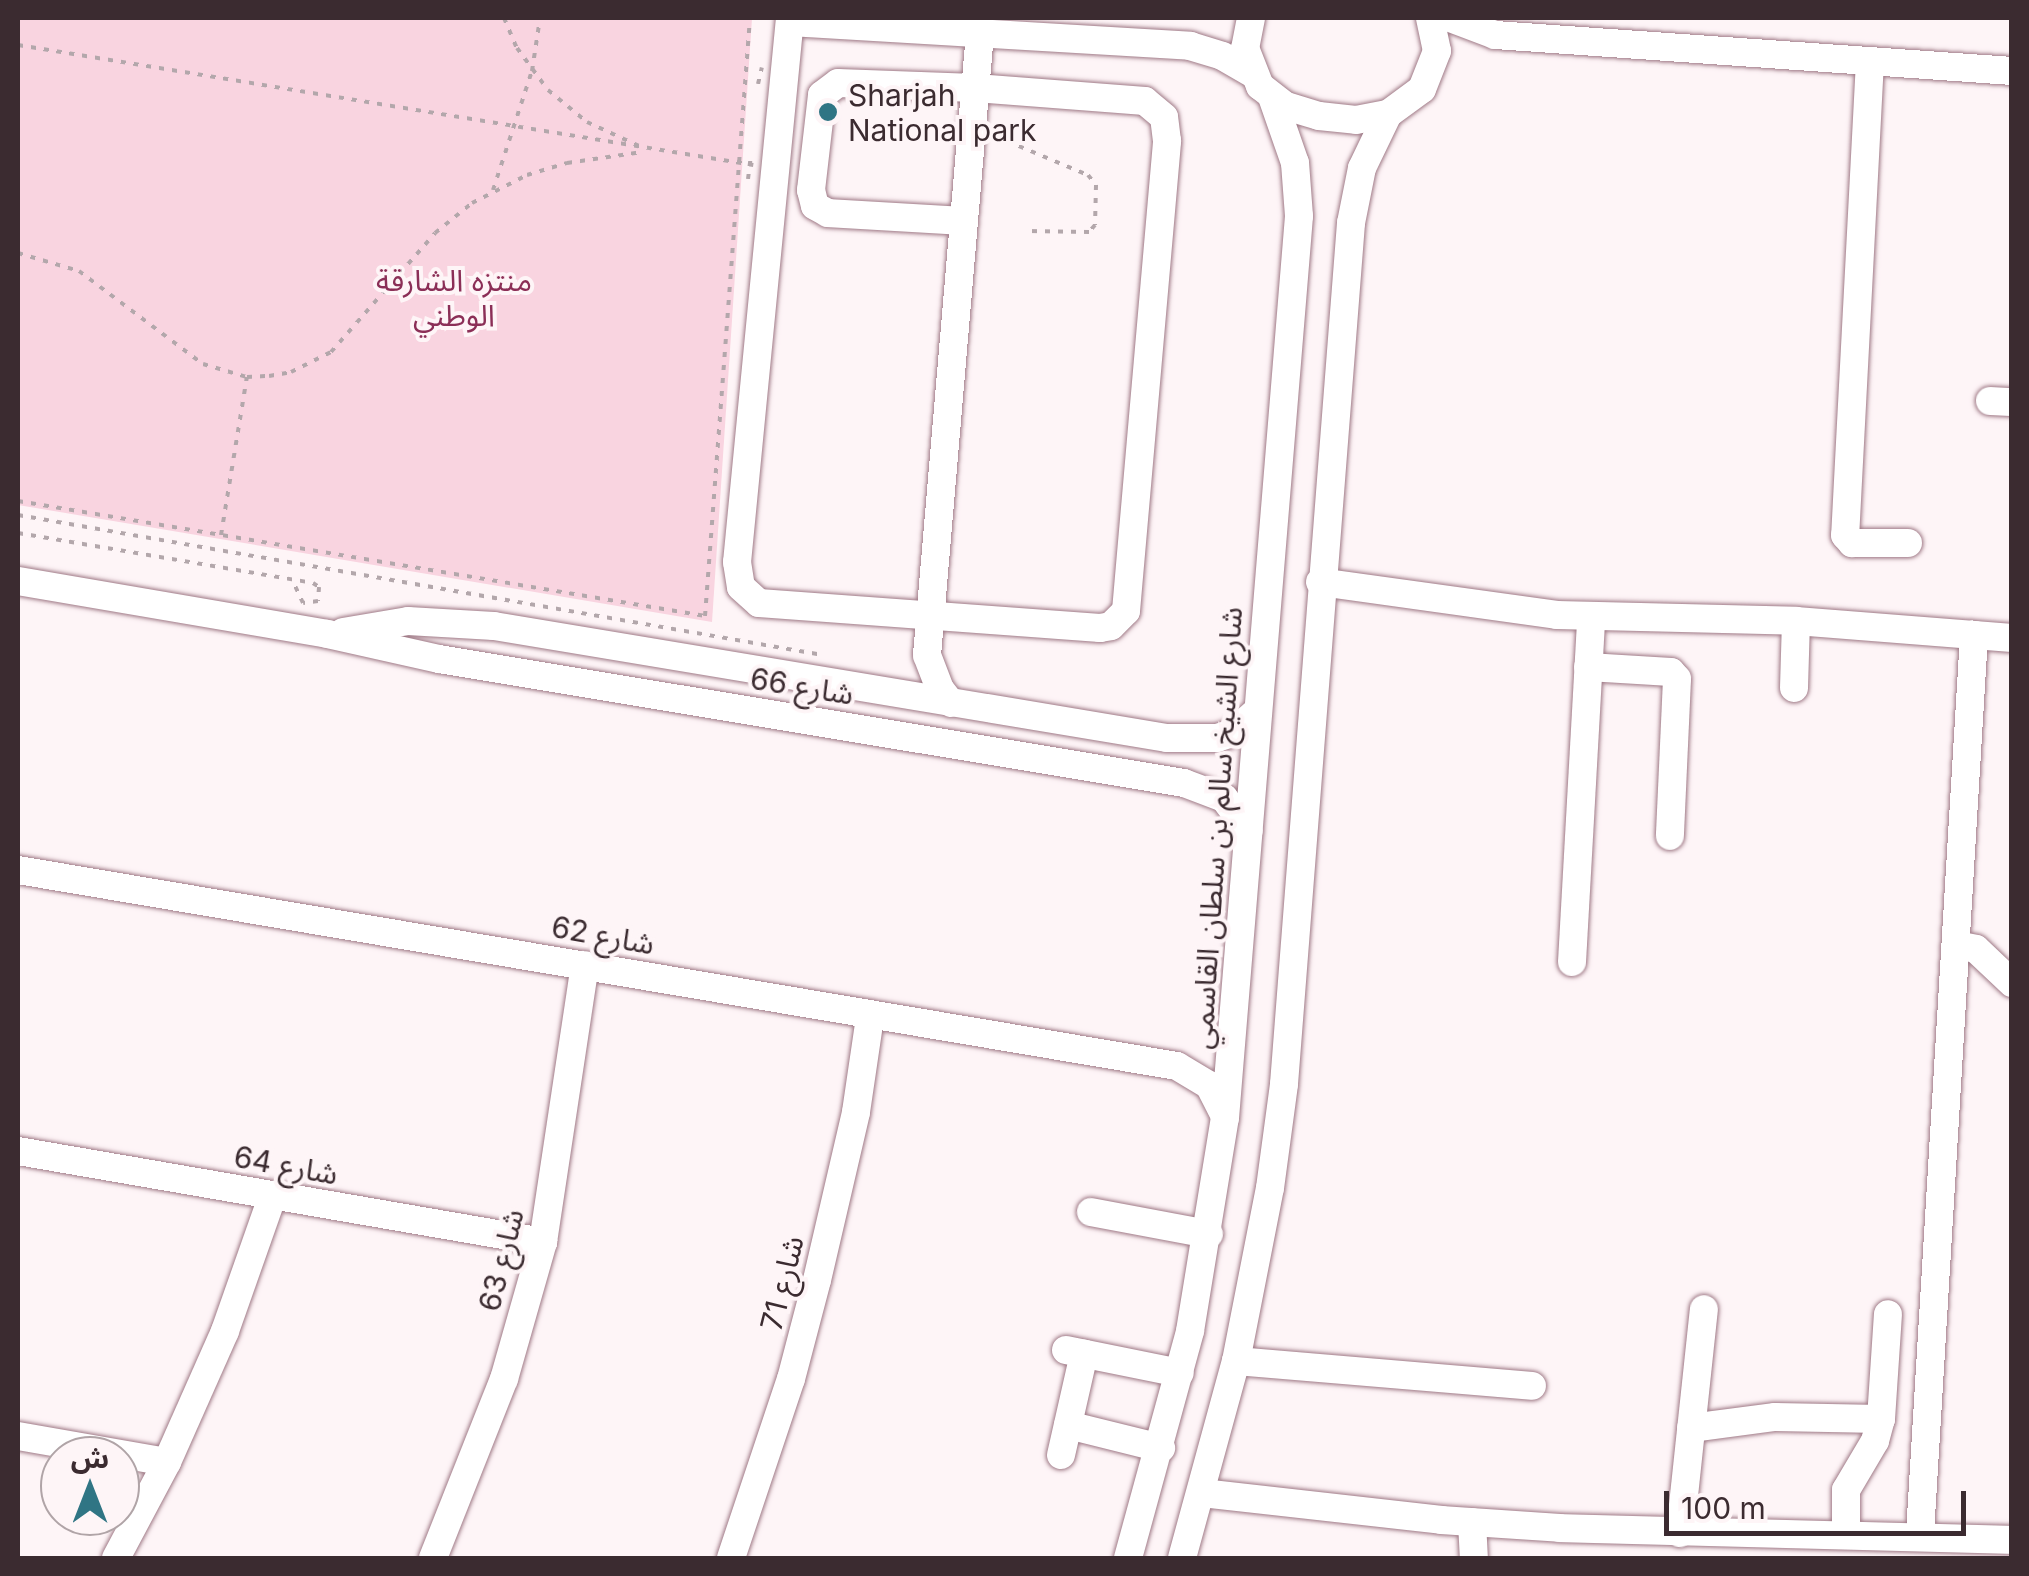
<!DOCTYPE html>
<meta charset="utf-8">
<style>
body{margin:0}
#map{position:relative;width:2029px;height:1576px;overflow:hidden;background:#fef5f7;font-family:Inter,"Noto Sans Arabic",sans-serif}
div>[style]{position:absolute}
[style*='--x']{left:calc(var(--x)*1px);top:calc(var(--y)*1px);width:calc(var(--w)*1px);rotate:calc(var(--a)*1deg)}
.green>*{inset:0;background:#f9d4e0}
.path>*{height:4px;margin-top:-2px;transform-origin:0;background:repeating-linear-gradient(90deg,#b3a7ab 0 5px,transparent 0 13px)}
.roads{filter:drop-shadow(0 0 2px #9f7986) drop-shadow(0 0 2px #9f7986)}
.minor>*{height:28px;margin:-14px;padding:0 14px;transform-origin:14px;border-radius:14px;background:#fff}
.dots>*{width:28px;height:28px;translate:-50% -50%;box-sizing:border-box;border:5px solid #fef5f7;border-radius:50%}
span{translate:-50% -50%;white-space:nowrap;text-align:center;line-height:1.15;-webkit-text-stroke:8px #fef5f7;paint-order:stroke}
.poi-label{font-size:30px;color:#3b2b30}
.left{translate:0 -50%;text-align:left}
.park-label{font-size:30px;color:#8b2f57}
.street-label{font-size:30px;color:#3b2b30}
.frame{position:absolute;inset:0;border:20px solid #3b2b30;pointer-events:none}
.north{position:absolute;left:40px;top:1436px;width:100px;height:100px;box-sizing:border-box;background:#fef5f7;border:2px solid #b0a4a7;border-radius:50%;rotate:0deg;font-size:28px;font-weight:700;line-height:40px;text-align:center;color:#3b2b30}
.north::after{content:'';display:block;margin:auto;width:35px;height:45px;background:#307584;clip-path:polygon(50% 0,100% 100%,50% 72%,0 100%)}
.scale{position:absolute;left:1664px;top:1491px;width:302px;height:45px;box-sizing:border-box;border:5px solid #3b2b30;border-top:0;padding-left:12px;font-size:30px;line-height:35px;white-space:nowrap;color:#3b2b30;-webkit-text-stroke:8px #fef5f7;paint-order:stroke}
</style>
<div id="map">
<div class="green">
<i style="clip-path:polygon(18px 18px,752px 18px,712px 622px,18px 505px)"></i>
</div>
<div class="path">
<i style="--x:504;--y:18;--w:33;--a:67"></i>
<i style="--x:517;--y:48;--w:52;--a:53.6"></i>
<i style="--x:548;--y:90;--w:50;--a:39.4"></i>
<i style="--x:587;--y:122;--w:60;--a:24.8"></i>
<i style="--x:18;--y:45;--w:745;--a:9.27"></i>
<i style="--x:758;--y:84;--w:17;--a:-77"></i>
<i style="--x:995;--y:136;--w:101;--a:22.8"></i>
<i style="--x:1088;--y:175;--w:13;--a:51"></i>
<i style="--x:1096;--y:185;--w:40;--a:91.4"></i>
<i style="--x:1095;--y:225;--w:9;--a:131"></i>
<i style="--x:1089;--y:232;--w:62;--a:-179.1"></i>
<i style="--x:748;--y:179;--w:25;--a:-83"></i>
<i style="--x:493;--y:190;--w:125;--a:-71.9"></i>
<i style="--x:532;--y:71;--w:54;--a:-81.4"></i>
<i style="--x:18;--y:253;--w:64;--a:16.4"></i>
<i style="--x:79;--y:271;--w:155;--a:36.9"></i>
<i style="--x:203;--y:364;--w:46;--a:16.5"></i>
<i style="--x:247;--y:377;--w:22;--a:-3"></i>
<i style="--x:269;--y:376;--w:22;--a:-10"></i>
<i style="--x:291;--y:372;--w:45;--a:-26.6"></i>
<i style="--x:331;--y:352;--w:158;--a:-48.8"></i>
<i style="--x:435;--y:233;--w:48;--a:-39"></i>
<i style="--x:472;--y:203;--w:62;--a:-27"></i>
<i style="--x:527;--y:175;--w:42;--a:-16.7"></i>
<i style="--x:567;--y:163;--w:76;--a:-8.3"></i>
<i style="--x:18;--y:501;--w:697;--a:9.5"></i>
<i style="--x:705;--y:616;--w:600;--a:-85.7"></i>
<i style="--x:18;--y:515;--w:817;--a:9.87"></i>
<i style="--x:18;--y:533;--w:299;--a:9.6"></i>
<i style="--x:313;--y:583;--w:7;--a:34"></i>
<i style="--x:319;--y:587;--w:14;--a:94"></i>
<i style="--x:318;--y:601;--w:15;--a:172"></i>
<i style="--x:303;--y:603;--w:23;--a:-115"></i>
<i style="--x:221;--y:535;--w:160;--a:-80.7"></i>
</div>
<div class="roads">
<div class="minor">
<i style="--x:790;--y:18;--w:547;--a:95.56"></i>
<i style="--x:737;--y:562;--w:25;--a:81"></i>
<i style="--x:741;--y:587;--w:24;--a:42"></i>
<i style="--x:759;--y:603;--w:342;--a:4.2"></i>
<i style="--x:1100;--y:628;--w:11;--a:-10"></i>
<i style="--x:1111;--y:626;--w:21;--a:-45"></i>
<i style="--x:1126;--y:611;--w:472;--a:-85"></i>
<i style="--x:1167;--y:141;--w:24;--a:-97"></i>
<i style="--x:1164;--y:117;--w:25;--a:-140"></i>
<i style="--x:1145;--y:101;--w:170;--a:-175.6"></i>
<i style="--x:975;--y:88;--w:137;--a:-177.9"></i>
<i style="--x:838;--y:83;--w:20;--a:143"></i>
<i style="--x:822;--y:95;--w:96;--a:96.6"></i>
<i style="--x:811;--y:190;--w:16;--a:76"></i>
<i style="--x:815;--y:206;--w:15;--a:28"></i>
<i style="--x:828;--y:213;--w:135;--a:3.4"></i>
<i style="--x:1251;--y:18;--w:31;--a:101"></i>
<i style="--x:1245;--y:48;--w:41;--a:68.5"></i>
<i style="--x:1260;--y:86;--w:33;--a:38"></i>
<i style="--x:1286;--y:106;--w:34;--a:17"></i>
<i style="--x:1319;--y:116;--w:37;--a:6"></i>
<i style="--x:1356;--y:120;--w:33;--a:-11"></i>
<i style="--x:1388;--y:114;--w:42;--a:-36.3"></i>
<i style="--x:1422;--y:89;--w:41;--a:-68.5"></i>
<i style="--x:1437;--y:51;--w:34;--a:-102"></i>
<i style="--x:1450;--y:18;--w:48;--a:20.7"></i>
<i style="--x:1495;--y:35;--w:518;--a:3.98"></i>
<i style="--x:790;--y:22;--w:401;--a:3.4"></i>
<i style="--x:1190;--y:46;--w:34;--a:17"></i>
<i style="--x:1222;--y:56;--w:34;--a:30"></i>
<i style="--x:1870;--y:61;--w:475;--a:93"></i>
<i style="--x:1845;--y:535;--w:11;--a:49"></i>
<i style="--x:1852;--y:543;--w:56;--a:0"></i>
<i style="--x:1990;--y:401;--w:22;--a:3"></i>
<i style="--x:18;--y:581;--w:314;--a:9.7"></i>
<i style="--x:327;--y:634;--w:115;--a:12.6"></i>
<i style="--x:439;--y:659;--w:755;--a:9.45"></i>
<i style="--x:1184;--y:783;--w:43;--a:20.6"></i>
<i style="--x:1224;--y:798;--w:41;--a:52.9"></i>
<i style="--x:1320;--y:582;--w:239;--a:7.9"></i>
<i style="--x:1557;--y:615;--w:239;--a:1.4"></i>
<i style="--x:1796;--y:621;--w:217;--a:4.5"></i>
<i style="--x:343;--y:632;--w:66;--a:-9.6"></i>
<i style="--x:408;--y:621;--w:86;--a:3.3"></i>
<i style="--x:494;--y:626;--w:682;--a:9.45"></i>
<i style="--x:1167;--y:738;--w:50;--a:0"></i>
<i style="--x:1217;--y:738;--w:16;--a:-18"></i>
<i style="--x:1232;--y:733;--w:33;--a:-41"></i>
<i style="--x:1588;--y:667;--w:83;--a:3.4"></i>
<i style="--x:1671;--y:672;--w:9;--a:49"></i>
<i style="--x:1677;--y:679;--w:157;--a:92.6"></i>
<i style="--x:1794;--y:688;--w:67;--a:-88.3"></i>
<i style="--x:951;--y:703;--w:18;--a:-128"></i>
<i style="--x:940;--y:689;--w:36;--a:-111"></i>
<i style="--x:927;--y:655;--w:624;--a:-85.13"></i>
<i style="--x:18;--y:870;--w:1175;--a:9.6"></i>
<i style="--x:1177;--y:1066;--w:37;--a:31"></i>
<i style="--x:1209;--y:1085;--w:35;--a:63"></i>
<i style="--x:1956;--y:945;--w:20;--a:11"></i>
<i style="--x:1976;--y:949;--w:50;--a:43.4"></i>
<i style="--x:1572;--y:962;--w:346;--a:-86.8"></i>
<i style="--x:18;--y:1151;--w:533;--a:9.83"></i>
<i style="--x:1091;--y:1212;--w:120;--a:10.6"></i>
<i style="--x:1066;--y:1350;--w:116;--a:11.4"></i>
<i style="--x:1236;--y:1361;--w:297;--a:4.8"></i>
<i style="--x:1068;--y:1425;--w:96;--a:13.9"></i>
<i style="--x:1691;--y:1428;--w:85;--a:-7.5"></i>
<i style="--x:1775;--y:1417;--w:106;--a:1.1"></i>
<i style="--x:18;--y:1436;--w:151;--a:9.9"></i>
<i style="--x:1061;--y:1455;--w:104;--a:-77.2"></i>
<i style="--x:1202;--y:1493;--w:241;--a:6.4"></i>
<i style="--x:1441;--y:1520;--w:119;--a:3.8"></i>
<i style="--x:1560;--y:1528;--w:452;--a:1.5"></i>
<i style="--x:1472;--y:1522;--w:36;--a:87"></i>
<i style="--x:1680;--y:1533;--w:225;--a:-83.9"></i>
<i style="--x:1846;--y:1534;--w:44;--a:-90"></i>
<i style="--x:1846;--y:1490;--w:57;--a:-59.4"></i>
<i style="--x:1875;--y:1441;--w:23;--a:-75"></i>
<i style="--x:1881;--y:1419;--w:105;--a:-86.2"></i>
<i style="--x:1920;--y:1534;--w:901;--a:-86.56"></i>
<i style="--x:116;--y:1558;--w:109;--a:-62"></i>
<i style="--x:167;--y:1462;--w:143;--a:-66.1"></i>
<i style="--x:225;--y:1331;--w:144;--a:-70.6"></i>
<i style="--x:433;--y:1558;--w:193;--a:-68.4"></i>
<i style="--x:504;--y:1379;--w:142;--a:-74.1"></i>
<i style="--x:543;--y:1242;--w:280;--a:-81.4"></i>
<i style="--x:731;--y:1558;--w:189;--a:-71.5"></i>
<i style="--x:791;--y:1379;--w:102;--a:-75.3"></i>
<i style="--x:817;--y:1280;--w:172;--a:-76.9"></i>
<i style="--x:856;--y:1112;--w:96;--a:-81.6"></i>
<i style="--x:1128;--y:1558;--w:235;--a:-74.7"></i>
<i style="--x:1190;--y:1331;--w:216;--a:-80.7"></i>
<i style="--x:1225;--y:1118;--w:905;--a:-85.31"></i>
<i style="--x:1299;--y:216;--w:53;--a:-94.3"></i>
<i style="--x:1295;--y:163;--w:70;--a:-109.2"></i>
<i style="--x:1182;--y:1558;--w:204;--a:-74.7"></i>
<i style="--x:1236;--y:1361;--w:176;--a:-78.9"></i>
<i style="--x:1270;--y:1188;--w:105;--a:-82.3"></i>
<i style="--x:1284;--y:1084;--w:864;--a:-85.55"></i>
<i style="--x:1351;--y:223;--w:56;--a:-78.7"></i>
<i style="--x:1362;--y:168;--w:60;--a:-64.3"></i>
</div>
</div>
<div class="dots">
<i style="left:828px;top:112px;background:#307584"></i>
</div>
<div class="poi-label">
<span class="left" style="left:848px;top:112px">Sharjah<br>National park</span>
</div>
<div class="park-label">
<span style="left:454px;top:297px">منتزه الشارقة<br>الوطني</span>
</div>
<div class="street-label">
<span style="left:802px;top:686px;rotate:9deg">شارع 66</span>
<span style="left:1216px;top:828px;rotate:-86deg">شارع الشيخ سالم بن سلطان القاسمي</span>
<span style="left:603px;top:935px;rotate:10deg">شارع 62</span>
<span style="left:286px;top:1165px;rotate:10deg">شارع 64</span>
<span style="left:501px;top:1260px;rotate:-76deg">شارع 63</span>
<span style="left:782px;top:1283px;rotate:-76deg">شارع 71</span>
</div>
<div class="frame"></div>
<div class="north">ش</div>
<div class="scale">100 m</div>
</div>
